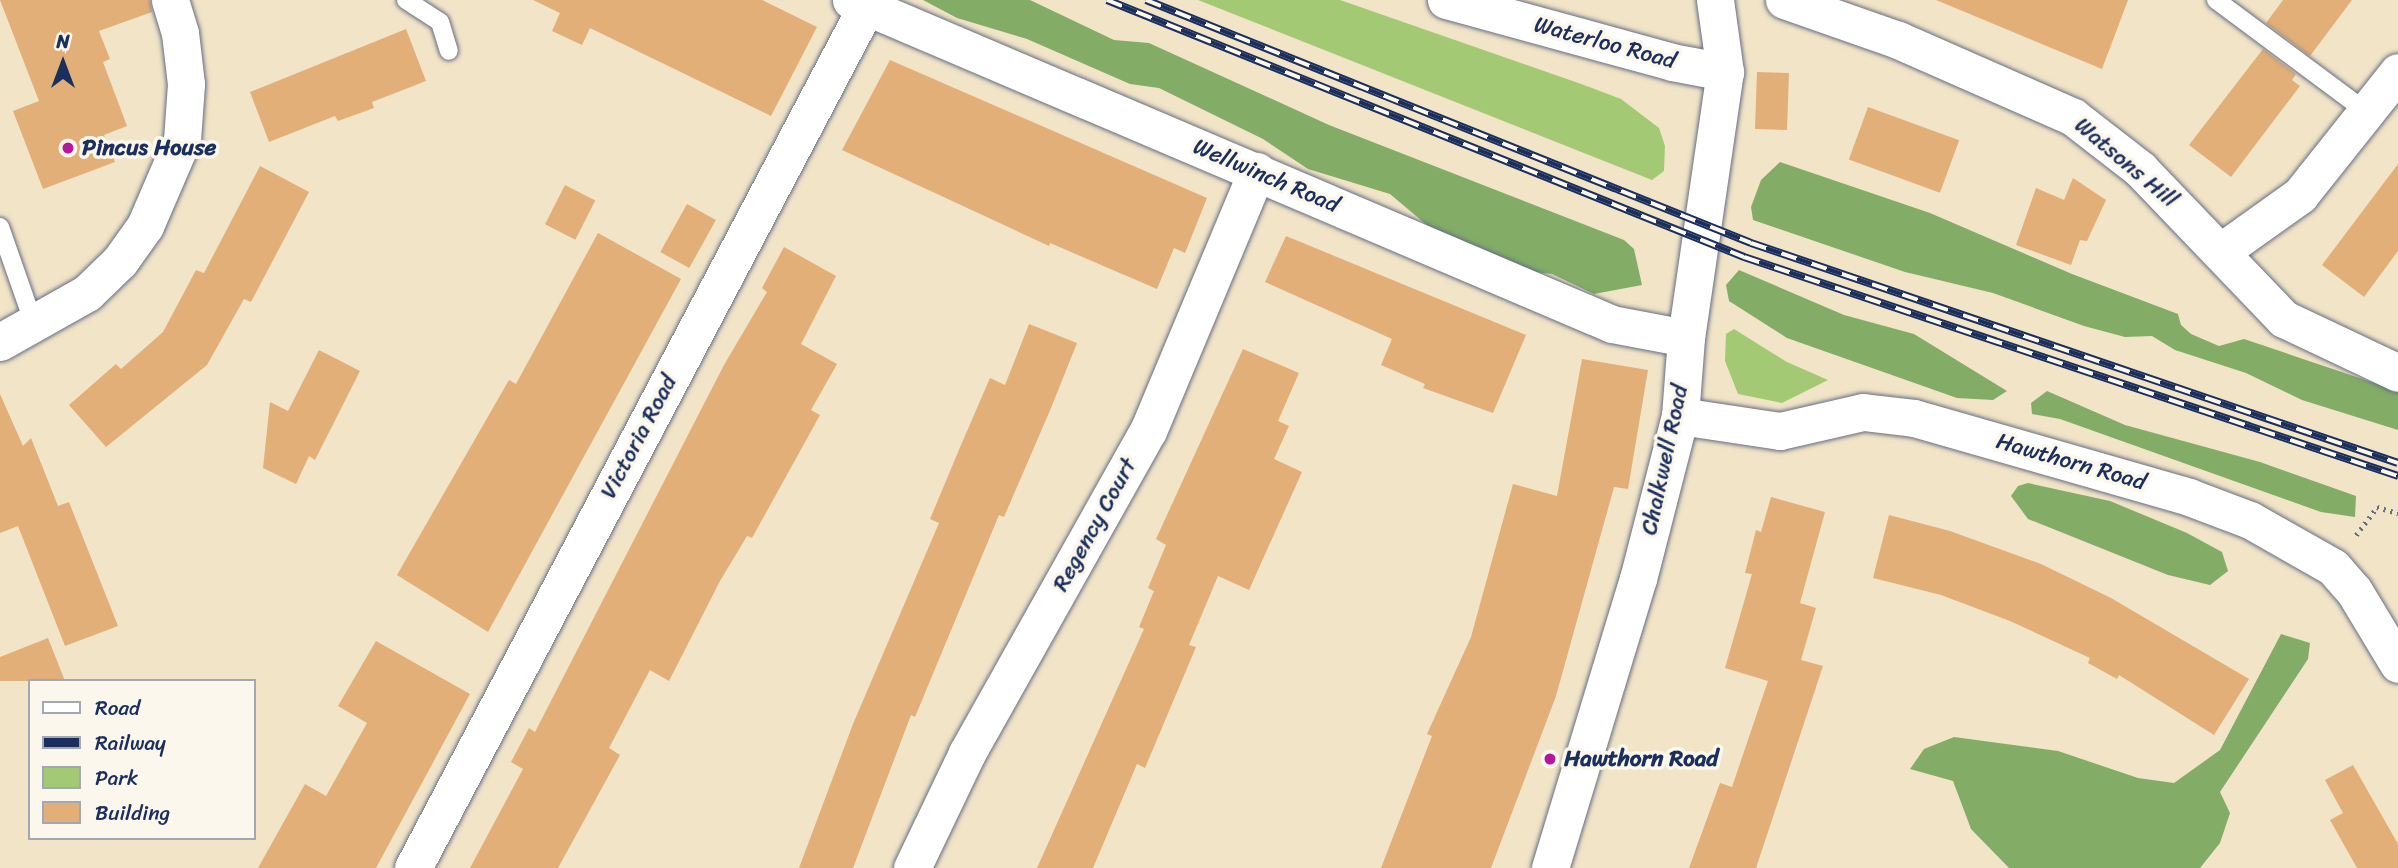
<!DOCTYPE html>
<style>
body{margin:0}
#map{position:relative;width:2398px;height:868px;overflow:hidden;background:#f1e4c7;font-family:Sriracha,sans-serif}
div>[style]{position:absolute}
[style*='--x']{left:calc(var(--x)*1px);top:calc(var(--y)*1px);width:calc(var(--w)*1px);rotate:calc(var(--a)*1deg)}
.green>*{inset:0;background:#a4c974}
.forest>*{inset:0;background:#83ad66}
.building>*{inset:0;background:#e2af79;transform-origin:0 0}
.path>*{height:4.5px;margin-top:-2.25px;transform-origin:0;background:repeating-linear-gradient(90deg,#666e83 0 2px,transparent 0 7px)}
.roads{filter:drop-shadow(0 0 2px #666e83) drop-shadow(0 0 2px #666e83)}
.service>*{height:18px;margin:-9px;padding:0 9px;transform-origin:9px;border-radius:9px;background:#fff}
.minor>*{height:37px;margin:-18.5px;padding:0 18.5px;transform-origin:18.5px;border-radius:18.5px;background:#fff}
.rail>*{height:8px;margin-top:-4px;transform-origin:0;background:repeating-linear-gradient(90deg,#fbf7ec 0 16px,#1b2f5e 0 32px);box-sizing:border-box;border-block:2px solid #1b2f5e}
.dots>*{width:19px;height:19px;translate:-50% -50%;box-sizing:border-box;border:4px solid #fbf7ec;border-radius:50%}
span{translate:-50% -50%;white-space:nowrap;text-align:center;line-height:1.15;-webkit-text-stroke:7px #fbf7ec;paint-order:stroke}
.street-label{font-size:23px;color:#1b2f5e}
.poi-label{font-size:23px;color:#1b2f5e;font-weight:700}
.left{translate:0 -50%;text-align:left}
.legend{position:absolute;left:28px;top:679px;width:228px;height:161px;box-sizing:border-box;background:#fbf7ec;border:2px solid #a1a7b3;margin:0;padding:9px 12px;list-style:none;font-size:21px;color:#1b2f5e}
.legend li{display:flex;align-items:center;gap:14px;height:35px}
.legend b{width:35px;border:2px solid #a1a7b3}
.north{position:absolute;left:28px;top:28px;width:70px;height:70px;-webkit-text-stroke:5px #fbf7ec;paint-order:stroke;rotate:0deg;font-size:19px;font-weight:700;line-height:28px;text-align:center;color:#1b2f5e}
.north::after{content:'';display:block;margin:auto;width:24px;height:32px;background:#1b2f5e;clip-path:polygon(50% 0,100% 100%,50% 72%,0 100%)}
</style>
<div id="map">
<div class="green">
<i style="clip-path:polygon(1198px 0,1340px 0,1584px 85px,1621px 99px,1659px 128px,1665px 146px,1664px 171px,1652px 180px)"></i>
<i style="clip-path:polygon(1734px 329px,1787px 362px,1828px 380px,1782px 403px,1738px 394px,1725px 361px,1726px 334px)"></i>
</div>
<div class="forest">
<i style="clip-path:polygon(923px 0,1030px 0,1114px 40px,1149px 43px,1329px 125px,1624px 240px,1634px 249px,1642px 285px,1594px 294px,1552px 274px,1525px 271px,1428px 226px,1390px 194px,1308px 169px,1263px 139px,1159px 88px,1130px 84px,1027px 39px,957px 18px)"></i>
<i style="clip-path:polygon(1780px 162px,1930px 213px,2072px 274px,2178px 314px,2181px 325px,2191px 334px,2219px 346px,2244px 339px,2392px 389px,2398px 391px,2398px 430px,2302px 400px,2246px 373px,2175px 350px,2152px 336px,2125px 337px,2084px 326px,1993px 293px,1905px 272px,1753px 220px,1751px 207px,1761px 180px)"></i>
<i style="clip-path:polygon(1739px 270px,1844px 315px,1914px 334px,2007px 391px,1993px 400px,1957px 398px,1787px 338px,1729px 301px,1726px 285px)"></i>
<i style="clip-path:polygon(2047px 391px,2125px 425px,2260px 462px,2356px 496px,2355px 517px,2321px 512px,2060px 419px,2032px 414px,2031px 403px)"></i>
<i style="clip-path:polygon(2028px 483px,2110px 501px,2187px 533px,2222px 552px,2228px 571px,2210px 585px,2168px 575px,2028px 519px,2011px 496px,2018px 486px)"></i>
<i style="clip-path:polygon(2281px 634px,2310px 643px,2308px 659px,2220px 792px,2230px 813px,2220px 843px,2200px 868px,2009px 868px,1971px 829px,1953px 781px,1910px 769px,1924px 749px,1954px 737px,2058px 751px,2138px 778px,2174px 783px,2220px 750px)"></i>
</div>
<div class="building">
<i style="clip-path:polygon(0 0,150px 0,152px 12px,99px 31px,110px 59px,103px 62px,127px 126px,104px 135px,115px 162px,43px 189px,13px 111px,39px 101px)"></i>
<i style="clip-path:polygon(533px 0,762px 0,817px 27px,771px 116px,590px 28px,582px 45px,552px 31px,560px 13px)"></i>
<i style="clip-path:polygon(1936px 0,2128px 0,2102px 69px)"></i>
<i style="clip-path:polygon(2283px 0,2352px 0,2310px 56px,2266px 23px)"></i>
<i style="clip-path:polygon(406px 29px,426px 81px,372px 102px,374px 108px,338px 121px,335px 116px,269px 142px,250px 92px)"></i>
<i style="clip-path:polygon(2263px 49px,2296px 74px,2292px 80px,2300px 86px,2231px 177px,2189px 145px)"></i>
<i style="clip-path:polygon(890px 60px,1207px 198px,1185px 253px,1174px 248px,1157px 289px,1050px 243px,1049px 246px,842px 150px)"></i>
<i style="left:1757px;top:72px;width:32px;height:57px;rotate:2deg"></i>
<i style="left:1868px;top:107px;width:97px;height:56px;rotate:20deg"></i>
<i style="clip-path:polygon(2398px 164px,2398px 251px,2364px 297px,2322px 265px)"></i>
<i style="clip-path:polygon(260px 166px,309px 192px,251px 302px,244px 299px,207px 365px,106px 447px,69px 405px,116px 364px,121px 369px,163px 332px,196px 270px,204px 273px)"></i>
<i style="clip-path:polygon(2073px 178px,2106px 200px,2087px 241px,2080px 240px,2071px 265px,2016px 245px,2036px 188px,2064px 200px)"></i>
<i style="left:565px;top:185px;width:34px;height:44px;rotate:27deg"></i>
<i style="left:687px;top:204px;width:33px;height:55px;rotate:29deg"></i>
<i style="clip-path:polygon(598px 233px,681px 279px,488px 632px,397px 575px,509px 380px,516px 384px)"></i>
<i style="clip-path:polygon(1286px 236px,1526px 335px,1493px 413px,1423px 388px,1425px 384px,1381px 365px,1392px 339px,1265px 282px)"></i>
<i style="clip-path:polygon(784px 247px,836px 276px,801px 344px,837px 364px,811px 410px,820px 415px,752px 538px,747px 536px,720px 581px,669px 681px,650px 670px,609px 748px,620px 755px,558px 868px,470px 868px,523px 769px,511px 762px,529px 728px,535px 732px,724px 365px,767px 292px,762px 288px)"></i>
<i style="clip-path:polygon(1029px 324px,1077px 343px,1051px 408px,1004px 517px,999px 515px,915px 717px,911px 715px,853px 868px,799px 868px,853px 724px,939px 523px,930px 519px,961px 445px,990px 378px,1005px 385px)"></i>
<i style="clip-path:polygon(1243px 349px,1299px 373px,1278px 421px,1289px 426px,1274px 459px,1302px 472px,1249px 590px,1218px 576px,1189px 645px,1196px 647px,1145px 768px,1137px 764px,1093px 868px,1037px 868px,1144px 629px,1139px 627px,1154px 591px,1148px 588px,1166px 545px,1156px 539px)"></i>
<i style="clip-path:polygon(319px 350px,360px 371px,315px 460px,309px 456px,296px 484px,263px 468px,270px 402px,288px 411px)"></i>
<i style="clip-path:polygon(1582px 359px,1648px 370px,1628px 489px,1614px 487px,1556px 696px,1491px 868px,1381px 868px,1432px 736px,1427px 734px,1471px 637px,1513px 484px,1557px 496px)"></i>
<i style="clip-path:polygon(0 394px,23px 446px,31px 438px,58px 506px,69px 502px,118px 626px,65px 646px,18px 526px,0 533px)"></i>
<i style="clip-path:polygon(1771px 497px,1825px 512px,1800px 603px,1816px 608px,1801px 660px,1823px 666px,1756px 868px,1689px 868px,1720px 783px,1732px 787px,1768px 681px,1725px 668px,1752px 574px,1745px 573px,1756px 530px,1761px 532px)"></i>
<i style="clip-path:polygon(1889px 515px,1950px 531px,2041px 564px,2111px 598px,2249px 679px,2214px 735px,2119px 675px,2117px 679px,2088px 663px,2090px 658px,2010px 621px,1941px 595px,1873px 578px)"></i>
<i style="clip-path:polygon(48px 638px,65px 681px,0 681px,0 657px)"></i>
<i style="clip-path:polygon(376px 641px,470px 694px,376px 868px,258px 868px,305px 784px,326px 796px,367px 723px,338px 706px)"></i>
<i style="clip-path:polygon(2353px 765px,2398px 844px,2398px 868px,2357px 868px,2330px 820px,2343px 813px,2325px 780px)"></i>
</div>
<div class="path">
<i style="--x:2356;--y:535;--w:35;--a:-53"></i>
<i style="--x:2377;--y:507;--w:22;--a:16"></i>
</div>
<div class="roads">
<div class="service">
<i style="--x:406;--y:0;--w:40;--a:32.9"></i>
<i style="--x:440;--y:22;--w:30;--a:73"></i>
<i style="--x:2216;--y:0;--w:188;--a:36.6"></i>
<i style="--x:0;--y:227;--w:103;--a:70.7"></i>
</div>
<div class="minor">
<i style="--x:851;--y:0;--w:827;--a:23.06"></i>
<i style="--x:1612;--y:324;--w:75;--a:10.7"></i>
<i style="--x:1446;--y:0;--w:234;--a:15.3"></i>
<i style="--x:1672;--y:62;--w:54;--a:10.7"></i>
<i style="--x:1784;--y:0;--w:121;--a:19.3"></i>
<i style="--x:1898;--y:40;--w:191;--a:23.7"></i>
<i style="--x:2073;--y:117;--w:85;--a:37.8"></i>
<i style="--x:2140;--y:169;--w:208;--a:46.2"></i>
<i style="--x:2284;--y:319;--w:126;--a:25.3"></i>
<i style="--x:2223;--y:250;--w:95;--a:-35.5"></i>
<i style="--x:2300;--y:195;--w:157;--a:-51.5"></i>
<i style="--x:0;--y:342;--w:100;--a:-29.4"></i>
<i style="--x:87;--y:293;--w:46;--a:-44.1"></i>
<i style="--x:120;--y:261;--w:43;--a:-54.5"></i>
<i style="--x:145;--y:226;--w:94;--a:-66.7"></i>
<i style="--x:182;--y:140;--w:56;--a:-85.9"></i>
<i style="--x:186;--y:84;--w:51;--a:-96.7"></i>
<i style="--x:180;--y:33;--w:34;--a:-107"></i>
<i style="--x:1680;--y:416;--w:101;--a:8.5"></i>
<i style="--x:1780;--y:431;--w:85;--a:-12.9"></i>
<i style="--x:1863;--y:412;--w:51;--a:6.7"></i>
<i style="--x:1914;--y:418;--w:286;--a:16"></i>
<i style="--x:2189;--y:497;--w:65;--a:20.7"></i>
<i style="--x:2250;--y:520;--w:95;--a:29.5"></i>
<i style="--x:2333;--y:567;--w:32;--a:49"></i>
<i style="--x:2354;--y:591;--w:85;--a:58.9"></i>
<i style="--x:413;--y:868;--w:973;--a:-62.25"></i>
<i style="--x:912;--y:868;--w:127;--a:-64.4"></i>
<i style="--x:967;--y:753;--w:369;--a:-60.7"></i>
<i style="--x:1148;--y:431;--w:282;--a:-67.3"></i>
<i style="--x:1550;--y:868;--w:302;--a:-73.1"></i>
<i style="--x:1638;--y:579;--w:168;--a:-75.6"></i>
<i style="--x:1680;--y:416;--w:78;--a:-85.6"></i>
<i style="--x:1686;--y:338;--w:269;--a:-81.7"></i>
<i style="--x:1725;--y:72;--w:73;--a:-97.9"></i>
</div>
</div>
<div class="rail">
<i style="--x:1107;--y:0;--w:687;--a:21.97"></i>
<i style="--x:1744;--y:257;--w:690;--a:18.51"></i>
<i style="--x:1146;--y:0;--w:652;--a:21.88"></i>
<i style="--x:1751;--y:243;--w:683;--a:18.78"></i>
</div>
<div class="dots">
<i style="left:68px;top:148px;background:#b5179e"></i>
<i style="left:1550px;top:759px;background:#b5179e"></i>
</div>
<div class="street-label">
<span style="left:1605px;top:43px;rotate:15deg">Waterloo Road</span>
<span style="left:2126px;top:163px;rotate:40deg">Watsons Hill</span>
<span style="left:1266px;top:176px;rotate:23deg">Wellwinch Road</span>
<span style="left:639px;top:437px;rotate:-62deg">Victoria Road</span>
<span style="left:1665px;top:460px;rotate:-78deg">Chalkwell Road</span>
<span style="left:2071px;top:462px;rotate:16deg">Hawthorn Road</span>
<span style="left:1095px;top:525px;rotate:-61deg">Regency Court</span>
</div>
<div class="poi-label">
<span class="left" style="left:82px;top:148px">Pincus House</span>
<span class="left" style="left:1564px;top:759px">Hawthorn Road</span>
</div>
<ul class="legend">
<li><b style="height:9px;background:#fff"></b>Road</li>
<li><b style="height:9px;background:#1b2f5e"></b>Railway</li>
<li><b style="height:19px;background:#a4c974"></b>Park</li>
<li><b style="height:19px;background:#e2af79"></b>Building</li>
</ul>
<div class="north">N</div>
</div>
